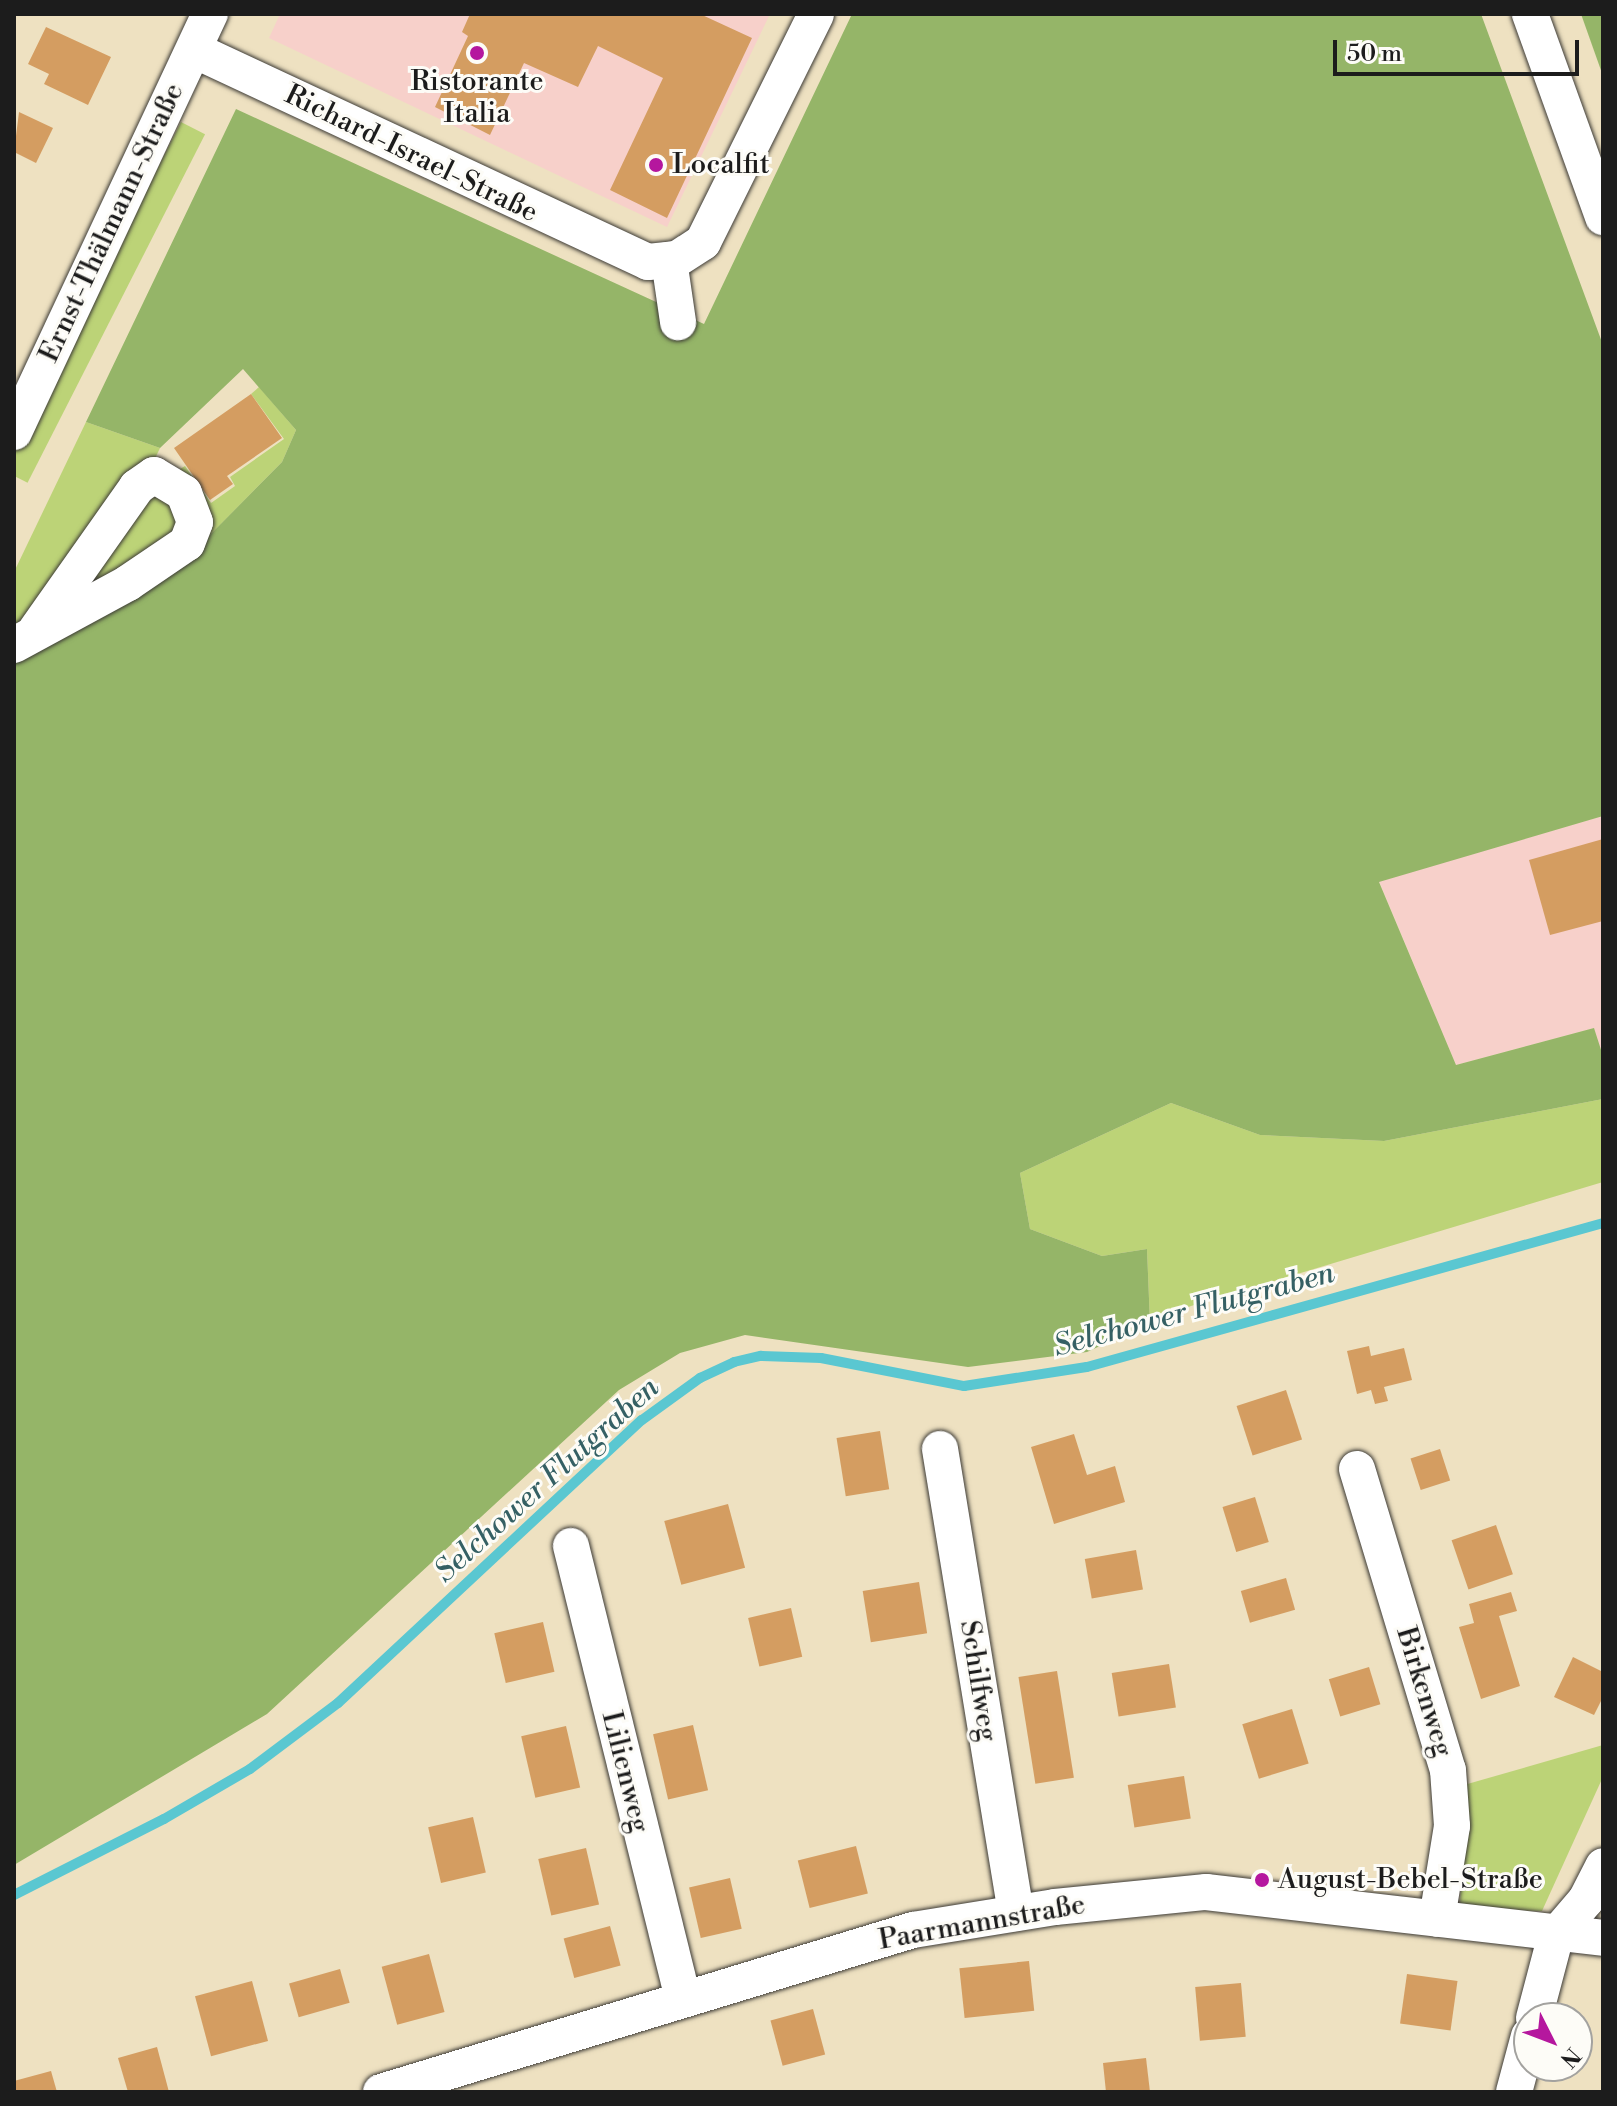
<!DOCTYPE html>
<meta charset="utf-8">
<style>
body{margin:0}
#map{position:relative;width:1617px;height:2106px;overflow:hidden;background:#eee1c1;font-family:"Libre Bodoni",serif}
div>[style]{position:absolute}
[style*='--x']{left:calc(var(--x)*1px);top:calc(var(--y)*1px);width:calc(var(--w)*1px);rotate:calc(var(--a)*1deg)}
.built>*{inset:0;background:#f7d0ca}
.green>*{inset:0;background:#bcd377;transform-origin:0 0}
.forest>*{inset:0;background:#95b568}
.stream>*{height:10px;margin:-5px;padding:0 5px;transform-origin:5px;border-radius:5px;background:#5ac7d1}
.building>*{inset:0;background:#d49d61;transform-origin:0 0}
.roads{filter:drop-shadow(0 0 2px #3c3a35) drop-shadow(0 0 2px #3c3a35)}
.minor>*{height:36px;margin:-18px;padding:0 18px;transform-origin:18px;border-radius:18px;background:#fff}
.dots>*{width:22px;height:22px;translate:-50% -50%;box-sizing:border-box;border:4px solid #fdfcf7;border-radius:50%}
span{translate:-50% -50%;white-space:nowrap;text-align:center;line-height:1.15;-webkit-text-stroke:6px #fdfcf7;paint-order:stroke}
.poi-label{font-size:28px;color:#1c1c1c}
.left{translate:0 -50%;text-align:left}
.street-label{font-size:28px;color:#1c1c1c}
.water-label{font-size:30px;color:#356064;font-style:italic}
.frame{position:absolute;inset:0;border:16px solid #1c1c1c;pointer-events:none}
.north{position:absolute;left:1513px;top:2002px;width:80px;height:80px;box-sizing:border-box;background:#fdfcf7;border:2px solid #a3a29f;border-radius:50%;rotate:132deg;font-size:22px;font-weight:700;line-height:32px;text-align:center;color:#1c1c1c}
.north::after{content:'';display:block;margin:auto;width:28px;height:36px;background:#b5179e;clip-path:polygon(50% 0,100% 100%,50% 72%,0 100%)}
.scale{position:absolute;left:1333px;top:40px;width:246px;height:36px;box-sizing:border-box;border:4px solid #1c1c1c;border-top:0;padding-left:10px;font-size:24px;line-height:28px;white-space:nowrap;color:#1c1c1c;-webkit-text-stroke:6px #fdfcf7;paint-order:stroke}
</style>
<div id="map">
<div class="built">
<i style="clip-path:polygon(280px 14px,770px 14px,667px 227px,269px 38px)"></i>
<i style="clip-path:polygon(1603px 816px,1603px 1056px,1594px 1028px,1456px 1065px,1379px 881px)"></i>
</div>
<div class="green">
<i style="left:181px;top:122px;width:27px;height:391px;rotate:27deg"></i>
<i style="clip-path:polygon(259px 387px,296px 430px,282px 462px,201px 544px,170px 475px,185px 466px,211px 503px,235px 486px,230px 477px,284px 439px,251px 394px)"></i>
<i style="clip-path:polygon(86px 422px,160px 448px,152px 465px,14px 634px,14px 572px)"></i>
<i style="clip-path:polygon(144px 494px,168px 499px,186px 525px,75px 604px)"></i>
<i style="clip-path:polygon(1603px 1099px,1603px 1182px,1191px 1306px,1150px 1323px,1147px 1249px,1102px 1256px,1030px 1229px,1020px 1173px,1171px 1103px,1260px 1135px,1384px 1141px)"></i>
<i style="clip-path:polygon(1603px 1745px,1602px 1779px,1542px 1911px,1460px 1909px,1464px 1785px)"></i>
</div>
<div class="forest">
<i style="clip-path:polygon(852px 14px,1481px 14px,1603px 345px,1603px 816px,1379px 882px,1456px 1065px,1594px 1028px,1603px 1056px,1603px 1099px,1384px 1141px,1260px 1135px,1171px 1103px,1020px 1173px,1030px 1229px,1102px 1256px,1147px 1249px,1150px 1323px,1087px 1352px,968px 1367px,745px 1335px,680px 1353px,619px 1390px,267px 1714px,14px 1865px,14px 656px,193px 552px,282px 462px,296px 430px,243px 369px,160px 448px,86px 422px,236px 109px,704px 324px)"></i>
<i style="clip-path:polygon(1581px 14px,1603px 14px,1603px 76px)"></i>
</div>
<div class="stream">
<i style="--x:14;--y:1895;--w:168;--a:-26.9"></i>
<i style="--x:164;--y:1819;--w:99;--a:-30.2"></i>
<i style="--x:250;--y:1769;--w:110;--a:-36.9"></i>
<i style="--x:338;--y:1703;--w:415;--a:-43"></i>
<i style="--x:642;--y:1420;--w:72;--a:-35.9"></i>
<i style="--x:700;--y:1378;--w:38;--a:-25"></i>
<i style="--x:734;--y:1362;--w:28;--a:-13"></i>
<i style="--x:761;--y:1356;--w:60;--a:1.9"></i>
<i style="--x:821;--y:1358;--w:146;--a:11.1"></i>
<i style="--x:964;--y:1386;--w:124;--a:-8.8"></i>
<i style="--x:1087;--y:1367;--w:536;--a:-15.59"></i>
</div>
<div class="building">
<i style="clip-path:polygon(470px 14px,700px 14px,752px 38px,667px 218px,610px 190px,663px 78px,598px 46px,578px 87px,524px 63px,490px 135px,435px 107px,468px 36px,462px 32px)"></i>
<i style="clip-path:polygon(46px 27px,111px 57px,88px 105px,44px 84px,49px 74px,28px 64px)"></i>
<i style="clip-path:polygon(19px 112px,53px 128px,36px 163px,14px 152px)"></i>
<i style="clip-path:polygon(251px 394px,282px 438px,227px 476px,233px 484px,210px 500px,174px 448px)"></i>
<i style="clip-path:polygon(1603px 839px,1603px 921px,1550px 935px,1529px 860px)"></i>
<i style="clip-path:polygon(1369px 1346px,1371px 1356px,1404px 1348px,1412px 1380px,1384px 1387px,1388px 1401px,1375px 1404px,1371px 1390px,1357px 1394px,1347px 1351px)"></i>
<i style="left:1286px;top:1390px;width:52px;height:52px;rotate:72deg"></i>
<i style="left:880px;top:1431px;width:59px;height:44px;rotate:81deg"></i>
<i style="clip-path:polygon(1074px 1434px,1087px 1475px,1115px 1466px,1125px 1502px,1054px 1524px,1031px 1447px)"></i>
<i style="left:1440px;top:1449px;width:33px;height:31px;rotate:72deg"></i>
<i style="left:1255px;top:1497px;width:47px;height:34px;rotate:73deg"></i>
<i style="left:728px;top:1504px;width:66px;height:66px;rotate:75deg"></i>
<i style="left:1496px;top:1525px;width:52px;height:47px;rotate:71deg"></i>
<i style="left:1136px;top:1550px;width:40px;height:52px;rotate:80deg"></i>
<i style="left:1286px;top:1578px;width:33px;height:47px;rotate:74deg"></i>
<i style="left:919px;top:1582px;width:52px;height:57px;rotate:81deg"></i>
<i style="clip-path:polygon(1511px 1592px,1517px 1611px,1499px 1616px,1520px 1686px,1481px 1699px,1459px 1627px,1474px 1623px,1469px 1604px)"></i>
<i style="left:791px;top:1608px;width:50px;height:44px;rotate:77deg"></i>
<i style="left:543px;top:1622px;width:51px;height:50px;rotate:77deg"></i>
<i style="clip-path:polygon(1573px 1657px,1603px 1672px,1603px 1697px,1594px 1715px,1554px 1697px)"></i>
<i style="left:1169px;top:1664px;width:44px;height:58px;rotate:81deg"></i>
<i style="left:1369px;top:1667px;width:39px;height:42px;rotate:73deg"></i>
<i style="left:1057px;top:1671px;width:108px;height:39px;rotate:81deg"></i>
<i style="left:1292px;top:1709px;width:57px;height:52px;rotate:73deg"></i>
<i style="left:693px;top:1725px;width:67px;height:41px;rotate:77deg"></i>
<i style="left:566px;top:1726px;width:63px;height:46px;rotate:77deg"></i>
<i style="left:1184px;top:1776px;width:43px;height:57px;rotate:81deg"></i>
<i style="left:473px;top:1817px;width:57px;height:46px;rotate:77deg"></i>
<i style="left:856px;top:1846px;width:49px;height:60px;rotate:76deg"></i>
<i style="left:586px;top:1848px;width:58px;height:49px;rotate:77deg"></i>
<i style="left:730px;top:1878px;width:52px;height:42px;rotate:77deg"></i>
<i style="left:610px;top:1926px;width:41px;height:48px;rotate:75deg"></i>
<i style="left:429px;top:1954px;width:60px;height:49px;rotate:75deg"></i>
<i style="left:1029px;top:1961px;width:50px;height:70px;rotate:84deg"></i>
<i style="left:340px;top:1969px;width:35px;height:53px;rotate:74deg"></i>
<i style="left:1407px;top:1974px;width:51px;height:50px;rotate:8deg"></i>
<i style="left:252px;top:1981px;width:62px;height:59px;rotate:75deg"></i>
<i style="left:1241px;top:1983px;width:54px;height:46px;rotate:85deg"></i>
<i style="left:813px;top:2009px;width:47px;height:44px;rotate:75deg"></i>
<i style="clip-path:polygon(157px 2047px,169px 2092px,128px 2092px,118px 2058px)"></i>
<i style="clip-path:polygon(1146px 2058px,1150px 2092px,1106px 2092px,1103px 2063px)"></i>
<i style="clip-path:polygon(51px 2071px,57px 2092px,14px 2092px,14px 2081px)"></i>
</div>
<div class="roads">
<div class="minor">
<i style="--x:1530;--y:14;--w:216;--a:70.2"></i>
<i style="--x:194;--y:50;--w:501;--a:25.03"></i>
<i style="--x:648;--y:262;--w:29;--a:-6"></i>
<i style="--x:677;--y:259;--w:31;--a:-33"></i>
<i style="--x:703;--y:242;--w:254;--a:-63.6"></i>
<i style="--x:669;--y:260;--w:63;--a:81.7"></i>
<i style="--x:14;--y:432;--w:462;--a:-64.9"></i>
<i style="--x:14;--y:645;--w:130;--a:-28.5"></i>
<i style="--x:128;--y:583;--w:71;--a:-34.1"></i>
<i style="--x:187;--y:543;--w:22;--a:-69"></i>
<i style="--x:195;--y:522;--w:31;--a:-111"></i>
<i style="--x:184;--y:493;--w:35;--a:-149"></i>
<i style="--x:154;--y:475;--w:21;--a:145"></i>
<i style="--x:137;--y:487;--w:175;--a:125.2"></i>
<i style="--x:940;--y:1449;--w:470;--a:80.7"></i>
<i style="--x:1357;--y:1469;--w:314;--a:73.2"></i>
<i style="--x:1448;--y:1770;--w:56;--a:85.9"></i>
<i style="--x:1452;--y:1826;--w:94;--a:99.2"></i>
<i style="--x:571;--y:1546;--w:463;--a:76.1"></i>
<i style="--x:1534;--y:2018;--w:86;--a:-75.2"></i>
<i style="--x:1556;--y:1935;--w:46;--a:-49.4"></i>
<i style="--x:1586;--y:1900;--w:38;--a:-63"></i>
<i style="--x:381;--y:2092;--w:556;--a:-16.94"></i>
<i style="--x:913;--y:1930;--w:144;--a:-9.2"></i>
<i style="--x:1055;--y:1907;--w:152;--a:-5.7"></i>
<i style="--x:1206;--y:1892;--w:400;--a:6.6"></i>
<i style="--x:1514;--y:2092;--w:58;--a:-75"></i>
</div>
</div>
<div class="dots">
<i style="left:477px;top:53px;background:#b5179e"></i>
<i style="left:656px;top:165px;background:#b5179e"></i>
<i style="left:1262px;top:1880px;background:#b5179e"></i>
</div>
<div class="poi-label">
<span style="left:477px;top:98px">Ristorante<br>Italia</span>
<span class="left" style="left:672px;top:165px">Localfit</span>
<span class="left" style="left:1278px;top:1880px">August-Bebel-Straße</span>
</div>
<div class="street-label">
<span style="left:411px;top:154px;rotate:26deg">Richard-Israel-Straße</span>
<span style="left:112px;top:223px;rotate:-65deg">Ernst-Thälmann-Straße</span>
<span style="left:978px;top:1681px;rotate:81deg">Schilfweg</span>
<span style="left:1424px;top:1692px;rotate:73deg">Birkenweg</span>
<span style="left:625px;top:1772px;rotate:76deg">Lilienweg</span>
<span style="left:982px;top:1923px;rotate:-10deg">Paarmannstraße</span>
</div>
<div class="water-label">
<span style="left:1194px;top:1310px;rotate:-15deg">Selchower Flutgraben</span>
<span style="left:547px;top:1480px;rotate:-42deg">Selchower Flutgraben</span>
</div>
<div class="frame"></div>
<div class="north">N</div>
<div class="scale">50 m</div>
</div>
